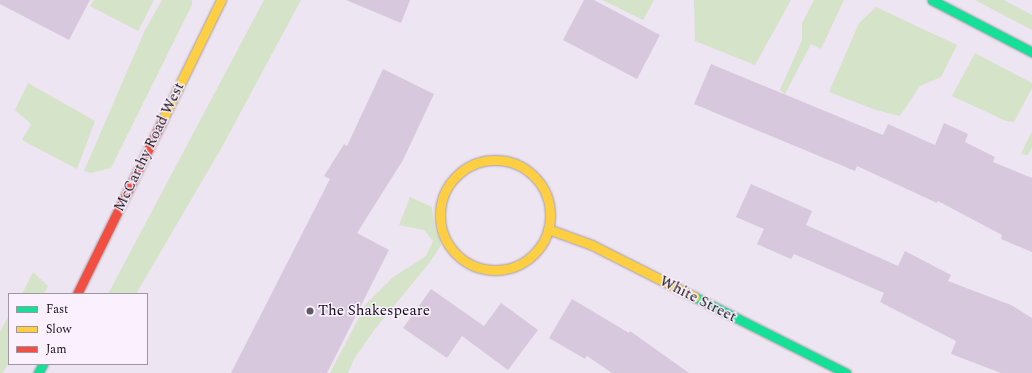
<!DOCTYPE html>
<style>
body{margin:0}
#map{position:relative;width:1032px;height:373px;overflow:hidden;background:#eee5f2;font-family:Spectral,serif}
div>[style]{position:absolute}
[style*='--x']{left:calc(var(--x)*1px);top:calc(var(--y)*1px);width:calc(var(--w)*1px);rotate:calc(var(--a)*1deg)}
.green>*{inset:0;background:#d5e3c9}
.building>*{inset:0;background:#d7c8dd}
.roads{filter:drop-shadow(0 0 1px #a49da7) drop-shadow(0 0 1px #a49da7)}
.fast>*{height:9px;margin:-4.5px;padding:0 4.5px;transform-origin:4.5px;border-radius:4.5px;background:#16e098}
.slow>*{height:9px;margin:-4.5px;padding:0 4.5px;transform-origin:4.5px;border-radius:4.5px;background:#ffcf43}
.slow>.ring{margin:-4.5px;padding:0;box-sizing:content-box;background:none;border:9px solid #ffcf43;border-radius:50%}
.jam>*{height:9px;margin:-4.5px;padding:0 4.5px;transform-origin:4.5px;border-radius:4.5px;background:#f24e42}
.dots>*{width:11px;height:11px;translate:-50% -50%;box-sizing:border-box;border:2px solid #faf0fe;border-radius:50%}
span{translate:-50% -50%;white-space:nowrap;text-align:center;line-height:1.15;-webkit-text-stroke:3px #faf0fe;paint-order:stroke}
.street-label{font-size:15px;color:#130e16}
.poi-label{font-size:15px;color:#130e16}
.left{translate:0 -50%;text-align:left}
.legend{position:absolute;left:8px;top:293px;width:140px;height:72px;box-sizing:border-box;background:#faf0fe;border:1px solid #9e96a1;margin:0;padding:5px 7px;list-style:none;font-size:12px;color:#130e16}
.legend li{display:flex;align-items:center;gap:8px;height:20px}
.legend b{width:20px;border:1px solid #9e96a1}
</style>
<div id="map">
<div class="green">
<i style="clip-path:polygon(94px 0,154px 0,138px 31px,90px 6px)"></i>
<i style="clip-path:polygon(162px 0,192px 0,192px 5px,111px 168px,91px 173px,84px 171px,145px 30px)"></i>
<i style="clip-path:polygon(264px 0,301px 0,222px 147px,136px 294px,108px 294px)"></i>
<i style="clip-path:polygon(602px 0,654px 0,643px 20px)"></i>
<i style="clip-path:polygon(694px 0,791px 0,755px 65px,695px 41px)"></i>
<i style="clip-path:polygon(814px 0,844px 0,821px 49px,811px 44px,785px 94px,780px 90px,802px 40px,802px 23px)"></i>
<i style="clip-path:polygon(975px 0,1004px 0,1032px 15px,1032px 30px)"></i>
<i style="clip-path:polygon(876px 7px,957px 45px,941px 77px,920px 86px,900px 116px,876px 110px,829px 92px,859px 23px)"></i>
<i style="clip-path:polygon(975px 53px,1032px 83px,1032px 88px,1014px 122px,1006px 121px,952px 96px)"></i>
<i style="clip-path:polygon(28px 83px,95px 121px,77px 169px,22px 140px,31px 124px,15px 110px)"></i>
<i style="clip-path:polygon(1032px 131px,1032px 147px,1028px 155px,1021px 154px)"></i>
<i style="clip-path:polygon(410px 197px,432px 207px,434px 225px,441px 245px,430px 262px,375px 329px,354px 359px,348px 373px,330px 373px,366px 304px,392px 278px,426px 256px,433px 241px,424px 230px,399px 225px)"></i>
<i style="clip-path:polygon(33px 272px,48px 286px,44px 294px,22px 294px)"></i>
<i style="clip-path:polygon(9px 315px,9px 362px,3px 373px,0 373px,0 332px)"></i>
</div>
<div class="building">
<i style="clip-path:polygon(0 0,90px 0,69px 40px,0 4px)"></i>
<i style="clip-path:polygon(346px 0,410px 0,401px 23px)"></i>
<i style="clip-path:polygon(584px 0,594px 0,660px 35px,637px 79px,563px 40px)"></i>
<i style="clip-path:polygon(711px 64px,883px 135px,888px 124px,935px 145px,944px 123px,968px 134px,965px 142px,995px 157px,993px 162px,1032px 178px,1032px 252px,1001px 239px,1002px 235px,938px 201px,937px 203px,857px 166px,855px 171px,694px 104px)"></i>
<i style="clip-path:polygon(383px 69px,434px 94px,403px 160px,357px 233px,389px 250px,327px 373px,231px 373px,330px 179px,324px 176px,344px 144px,347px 146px)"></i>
<i style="clip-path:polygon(751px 184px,812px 211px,806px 225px,898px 266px,905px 251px,951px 275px,948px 281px,1011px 305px,1032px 318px,1032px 373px,1001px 373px,951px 354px,956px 341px,880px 302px,884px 293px,794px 254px,791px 259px,757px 244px,764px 229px,736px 217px)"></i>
<i style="clip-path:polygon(431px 289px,484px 326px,501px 303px,538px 330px,508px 370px,462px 336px,447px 358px,403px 328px)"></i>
<i style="clip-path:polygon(572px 299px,629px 333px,630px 331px,689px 373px,612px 373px,587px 356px,585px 359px,549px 338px)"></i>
</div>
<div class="roads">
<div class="fast">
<i style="--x:932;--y:0;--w:113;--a:27.5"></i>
<i style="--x:695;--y:297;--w:169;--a:26.7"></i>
<i style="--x:38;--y:373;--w:10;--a:-61"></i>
</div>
<div class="slow">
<i style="--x:162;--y:121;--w:135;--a:-64"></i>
<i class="ring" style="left:440px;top:160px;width:101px;height:101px"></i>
<i style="--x:548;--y:229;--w:47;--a:20"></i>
<i style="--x:592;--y:245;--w:115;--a:26.8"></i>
</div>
<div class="jam">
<i style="--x:77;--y:294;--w:193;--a:-63.8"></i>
</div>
</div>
<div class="dots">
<i style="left:310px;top:311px;background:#605963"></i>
</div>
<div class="street-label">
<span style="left:149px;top:147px;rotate:-64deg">McCarthy Road West</span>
<span style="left:698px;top:299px;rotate:27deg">White Street</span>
</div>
<div class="poi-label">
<span class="left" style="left:318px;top:311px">The Shakespeare</span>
</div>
<ul class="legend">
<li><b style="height:5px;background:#16e098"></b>Fast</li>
<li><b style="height:5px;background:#ffcf43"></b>Slow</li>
<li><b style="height:5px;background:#f24e42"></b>Jam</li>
</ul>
</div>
